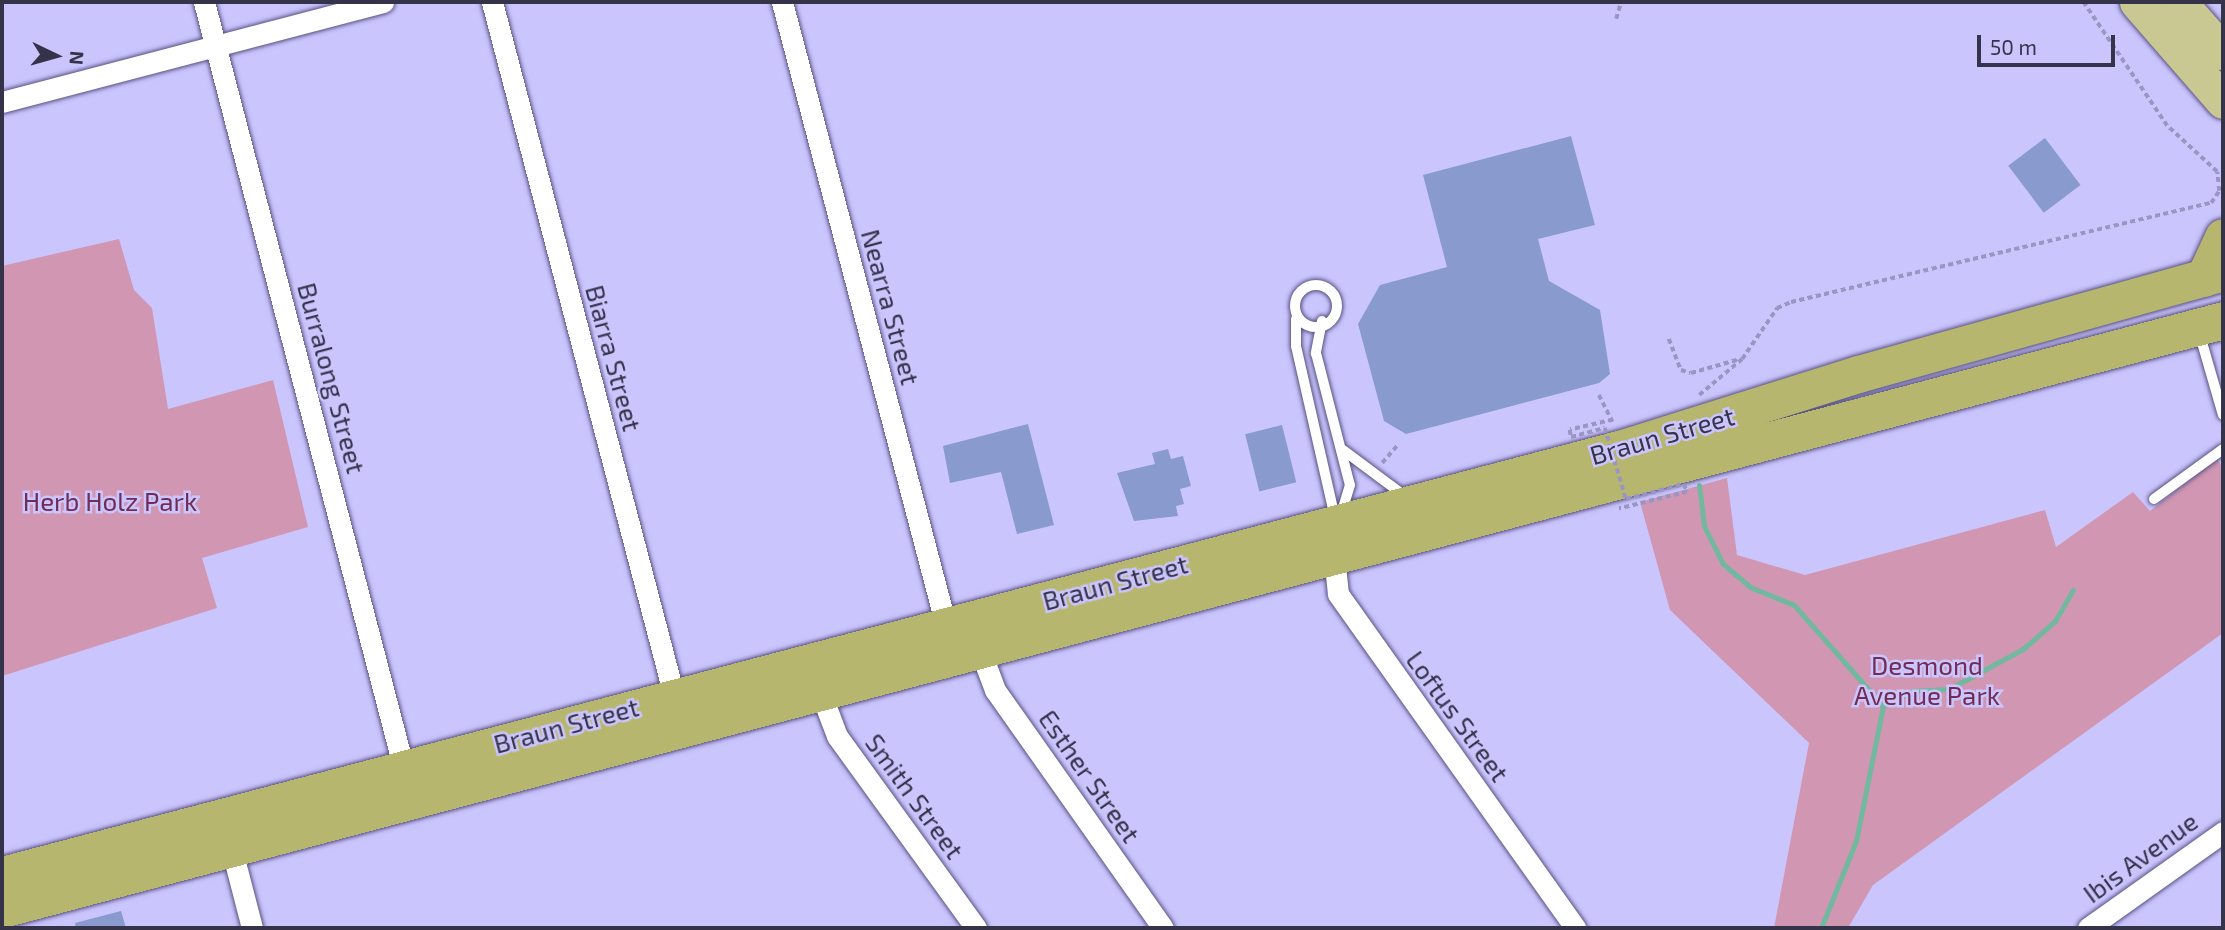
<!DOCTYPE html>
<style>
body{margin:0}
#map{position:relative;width:2225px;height:930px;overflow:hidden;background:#cbc5fe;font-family:"Exo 2",sans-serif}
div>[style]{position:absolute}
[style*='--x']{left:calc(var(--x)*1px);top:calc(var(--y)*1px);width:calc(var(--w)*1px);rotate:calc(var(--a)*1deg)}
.green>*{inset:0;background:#d096b2}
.stream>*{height:5px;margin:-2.5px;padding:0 2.5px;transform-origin:2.5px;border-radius:2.5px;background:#72b89f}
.building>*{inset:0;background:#889ace;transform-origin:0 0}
.path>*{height:3.5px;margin-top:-1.75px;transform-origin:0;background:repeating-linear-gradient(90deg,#9a96c3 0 5px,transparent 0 8.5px)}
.roads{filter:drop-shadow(0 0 2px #585283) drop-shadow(0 0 2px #585283)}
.service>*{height:10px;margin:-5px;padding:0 5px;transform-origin:5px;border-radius:5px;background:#fff}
.service>.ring{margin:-5px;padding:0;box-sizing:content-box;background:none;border:10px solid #fff;border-radius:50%}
.minor>*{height:21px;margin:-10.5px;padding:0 10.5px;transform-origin:10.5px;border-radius:10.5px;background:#fff}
.primary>*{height:35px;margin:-17.5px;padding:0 17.5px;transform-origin:17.5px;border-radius:17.5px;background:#c9c892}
.trunk>*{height:37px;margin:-18.5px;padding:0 18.5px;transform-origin:18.5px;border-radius:18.5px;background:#b7b66e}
.path-bridge>*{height:3.5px;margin-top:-1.75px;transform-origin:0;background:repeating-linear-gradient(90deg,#9a96c3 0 5px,transparent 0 8.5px)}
span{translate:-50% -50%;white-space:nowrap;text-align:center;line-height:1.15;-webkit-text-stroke:5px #cbc5fe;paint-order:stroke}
.street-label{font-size:26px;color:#353349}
.park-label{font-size:26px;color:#732c53}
.frame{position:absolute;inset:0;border:4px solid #353349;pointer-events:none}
.north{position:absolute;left:21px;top:21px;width:70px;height:70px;-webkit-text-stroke:5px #cbc5fe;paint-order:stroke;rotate:95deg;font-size:19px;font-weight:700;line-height:28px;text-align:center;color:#353349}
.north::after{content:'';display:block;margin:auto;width:24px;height:32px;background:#353349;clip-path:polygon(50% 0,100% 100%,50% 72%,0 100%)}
.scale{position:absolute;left:1977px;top:35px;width:138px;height:32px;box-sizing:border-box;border:4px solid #353349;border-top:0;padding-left:9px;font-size:21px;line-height:24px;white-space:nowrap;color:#353349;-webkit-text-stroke:5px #cbc5fe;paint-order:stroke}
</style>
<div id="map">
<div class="green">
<i style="clip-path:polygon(119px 239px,134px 290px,152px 308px,168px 409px,273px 380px,308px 527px,202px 558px,217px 608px,2px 676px,2px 266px)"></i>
<i style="clip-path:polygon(2217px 459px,2223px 468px,2223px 633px,1873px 885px,1848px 928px,1774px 928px,1809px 743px,1670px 610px,1640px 502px,1727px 478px,1737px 555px,1805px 575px,2045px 510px,2056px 547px,2133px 492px,2150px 511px)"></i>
</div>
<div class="stream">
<i style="--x:1699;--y:485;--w:41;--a:83"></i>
<i style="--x:1704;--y:526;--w:42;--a:63.4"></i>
<i style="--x:1723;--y:564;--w:35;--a:40"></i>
<i style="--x:1750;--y:587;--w:48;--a:22.2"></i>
<i style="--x:1794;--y:605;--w:135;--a:48.6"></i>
<i style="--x:1821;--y:928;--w:94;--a:-68.1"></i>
<i style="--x:1856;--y:841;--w:138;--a:-78.7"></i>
<i style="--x:1883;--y:706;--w:33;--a:-27"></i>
<i style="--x:1912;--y:691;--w:37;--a:-3"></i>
<i style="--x:1949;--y:689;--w:84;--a:-28.4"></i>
<i style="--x:2023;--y:649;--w:43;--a:-41.2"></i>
<i style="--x:2055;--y:621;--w:36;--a:-60"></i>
</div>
<div class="building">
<i style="clip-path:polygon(1571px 136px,1595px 225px,1538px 239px,1549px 281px,1600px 310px,1610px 374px,1599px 383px,1406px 434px,1384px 421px,1358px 324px,1380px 285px,1447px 267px,1423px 175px)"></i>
<i style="left:2045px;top:138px;width:59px;height:46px;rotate:53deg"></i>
<i style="clip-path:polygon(1028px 424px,1054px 525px,1017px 534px,1001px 472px,950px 483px,943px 446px)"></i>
<i style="left:1282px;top:425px;width:59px;height:38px;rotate:76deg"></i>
<i style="clip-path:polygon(1168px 449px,1171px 459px,1183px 456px,1191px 486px,1180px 489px,1184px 504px,1176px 506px,1178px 516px,1134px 521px,1117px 473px,1155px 464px,1152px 453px)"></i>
<i style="clip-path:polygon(121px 911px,126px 928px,76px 928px,75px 923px)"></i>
</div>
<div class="path">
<i style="--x:1616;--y:19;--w:18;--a:-74"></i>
<i style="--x:1669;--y:339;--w:33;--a:69"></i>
<i style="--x:1681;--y:370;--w:10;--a:17"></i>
<i style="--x:1691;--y:373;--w:51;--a:-15.9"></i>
<i style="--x:1599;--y:395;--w:30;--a:63"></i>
<i style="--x:1699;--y:395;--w:56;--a:-39.9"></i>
<i style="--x:1742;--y:359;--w:62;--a:-55.5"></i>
<i style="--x:1777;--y:308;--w:15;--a:-23"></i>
<i style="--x:1791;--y:302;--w:432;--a:-13.3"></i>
<i style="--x:2211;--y:203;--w:14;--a:-56"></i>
<i style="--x:2219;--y:191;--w:19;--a:-96"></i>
<i style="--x:2217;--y:172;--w:68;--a:-137.4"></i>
<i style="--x:2167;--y:126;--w:150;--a:-124.1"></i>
<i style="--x:1382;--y:463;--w:23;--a:-49"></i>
</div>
<div class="roads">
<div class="service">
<i class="ring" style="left:1295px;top:285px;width:32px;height:32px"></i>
<i style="--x:1296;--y:319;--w:27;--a:90"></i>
<i style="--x:1296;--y:346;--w:176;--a:77.2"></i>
<i style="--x:1322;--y:321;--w:33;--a:101"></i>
<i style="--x:1316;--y:353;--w:136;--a:75.6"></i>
<i style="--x:1350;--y:485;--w:31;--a:107"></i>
<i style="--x:2199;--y:332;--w:86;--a:73.9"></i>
<i style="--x:1343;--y:450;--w:77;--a:36.6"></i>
<i style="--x:2154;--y:499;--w:85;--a:-35.9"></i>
</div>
<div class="minor">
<i style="--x:204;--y:2;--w:793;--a:75.39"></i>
<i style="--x:492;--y:2;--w:729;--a:75.3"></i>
<i style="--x:782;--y:2;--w:645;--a:75.27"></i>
<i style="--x:2;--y:102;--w:394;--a:-14.7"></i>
<i style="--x:1333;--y:547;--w:47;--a:83.9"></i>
<i style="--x:1338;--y:594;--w:410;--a:54.6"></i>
<i style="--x:980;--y:650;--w:43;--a:69.4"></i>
<i style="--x:995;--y:690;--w:291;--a:54.8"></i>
<i style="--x:820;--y:691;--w:48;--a:69.3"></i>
<i style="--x:837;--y:736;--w:237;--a:54.1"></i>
<i style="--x:229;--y:839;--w:92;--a:75.5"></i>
<i style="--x:2088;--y:928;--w:166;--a:-35.4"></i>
</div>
<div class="primary">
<i style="--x:2137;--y:2;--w:131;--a:49"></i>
<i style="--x:2179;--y:2;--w:67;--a:48.7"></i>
</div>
<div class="trunk">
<i style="--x:2204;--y:278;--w:45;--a:-65.1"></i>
<i style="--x:2;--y:875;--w:1672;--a:-14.76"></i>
<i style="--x:1619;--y:449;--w:250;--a:-17.4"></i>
<i style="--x:1858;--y:374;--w:379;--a:-15.6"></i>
<i style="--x:2;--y:909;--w:2298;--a:-14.85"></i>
</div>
</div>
<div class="path-bridge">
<i style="--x:1613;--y:420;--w:44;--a:166.9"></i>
<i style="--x:1570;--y:430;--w:7;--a:82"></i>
<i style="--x:1571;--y:437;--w:35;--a:-15"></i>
<i style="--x:1605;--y:428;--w:74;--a:73.5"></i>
<i style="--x:1626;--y:499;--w:60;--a:-14.5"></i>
<i style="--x:1684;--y:484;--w:9;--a:69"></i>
<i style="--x:1687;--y:492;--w:70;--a:166"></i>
</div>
<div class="street-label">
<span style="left:891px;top:307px;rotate:75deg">Nearra Street</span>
<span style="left:614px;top:358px;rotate:75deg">Biarra Street</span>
<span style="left:332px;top:378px;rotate:75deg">Burralong Street</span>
<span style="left:1662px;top:435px;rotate:-16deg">Braun Street</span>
<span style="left:1115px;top:582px;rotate:-15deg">Braun Street</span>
<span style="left:1458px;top:716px;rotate:54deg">Loftus Street</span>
<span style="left:566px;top:725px;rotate:-15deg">Braun Street</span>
<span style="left:1090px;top:776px;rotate:55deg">Esther Street</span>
<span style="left:915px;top:796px;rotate:54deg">Smith Street</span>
<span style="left:2140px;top:857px;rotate:-36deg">Ibis Avenue</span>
</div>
<div class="park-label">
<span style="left:110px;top:501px">Herb Holz Park</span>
<span style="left:1927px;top:680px">Desmond<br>Avenue Park</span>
</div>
<div class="frame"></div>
<div class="north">N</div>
<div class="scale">50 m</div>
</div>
